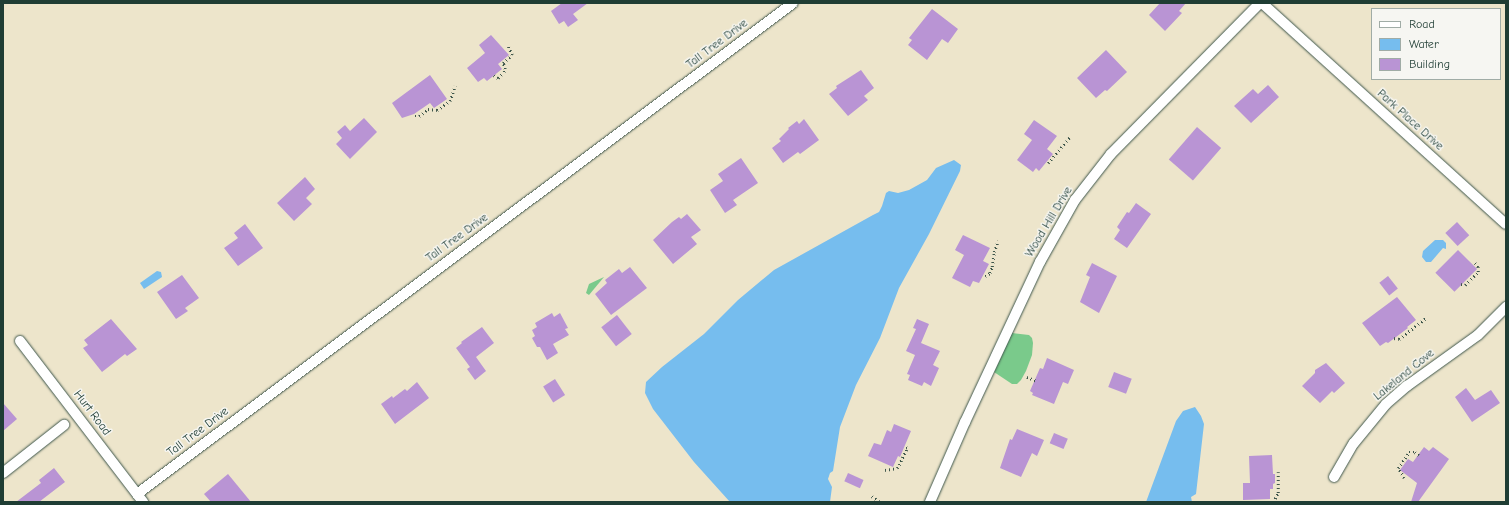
<!DOCTYPE html>
<style>
body{margin:0}
#map{position:relative;width:1509px;height:505px;overflow:hidden;background:#ede5cb;font-family:"Comic Neue",sans-serif}
div>[style]{position:absolute}
[style*='--x']{left:calc(var(--x)*1px);top:calc(var(--y)*1px);width:calc(var(--w)*1px);rotate:calc(var(--a)*1deg)}
.green>*{inset:0;background:#7aca8b}
.water>*{inset:0;background:#76bdee}
.building>*{inset:0;background:#b994d4;transform-origin:0 0}
.path>*{height:2.5px;margin-top:-1.25px;transform-origin:0;background:repeating-linear-gradient(90deg,#3e564b 0 1px,transparent 0 4px)}
.roads{filter:drop-shadow(0 0 1px #3e564b) drop-shadow(0 0 1px #3e564b)}
.minor>*{height:10px;margin:-5px;padding:0 5px;transform-origin:5px;border-radius:5px;background:#fff}
span{translate:-50% -50%;white-space:nowrap;text-align:center;line-height:1.15;-webkit-text-stroke:3px #f6f6f2;paint-order:stroke}
.street-label{font-size:12px;color:#1f3d34}
.frame{position:absolute;inset:0;border:4px solid #1f3d34;pointer-events:none}
.legend{position:absolute;left:1371px;top:8px;width:130px;height:72px;box-sizing:border-box;background:#f6f6f2;border:1px solid #a0aca6;margin:0;padding:5px 7px;list-style:none;font-size:12px;color:#1f3d34}
.legend li{display:flex;align-items:center;gap:8px;height:20px}
.legend b{width:20px;border:1px solid #a0aca6}
</style>
<div id="map">
<div class="green">
<i style="clip-path:polygon(604px 277px,589px 295px,586px 293px,589px 284px)"></i>
<i style="clip-path:polygon(1012px 333px,1029px 335px,1032px 338px,1033px 343px,1032px 355px,1026px 371px,1021px 380px,1017px 384px,1012px 384px,994px 372px)"></i>
</div>
<div class="water">
<i style="clip-path:polygon(954px 160px,961px 165px,960px 171px,929px 234px,899px 288px,880px 338px,856px 385px,840px 427px,833px 471px,830px 473px,828px 479px,832px 487px,830px 502px,730px 502px,694px 462px,653px 409px,645px 393px,646px 382px,662px 367px,704px 334px,738px 300px,774px 270px,873px 215px,879px 212px,882px 206px,886px 193px,889px 191px,898px 193px,909px 190px,927px 180px,936px 168px)"></i>
<i style="clip-path:polygon(1435px 240px,1443px 240px,1446px 243px,1446px 249px,1443px 248px,1431px 262px,1426px 262px,1422px 257px,1423px 251px)"></i>
<i style="clip-path:polygon(157px 271px,161px 272px,162px 277px,144px 289px,140px 283px)"></i>
<i style="clip-path:polygon(1195px 407px,1201px 416px,1204px 424px,1196px 494px,1191px 497px,1192px 502px,1146px 502px,1176px 421px,1183px 411px)"></i>
</div>
<div class="building">
<i style="clip-path:polygon(562px 3px,588px 3px,573px 14px,578px 20px,568px 27px,564px 21px,559px 24px,551px 11px)"></i>
<i style="clip-path:polygon(1160px 3px,1186px 3px,1179px 11px,1182px 13px,1165px 31px,1149px 15px)"></i>
<i style="clip-path:polygon(932px 9px,958px 29px,948px 43px,942px 39px,927px 60px,908px 45px,912px 40px,909px 38px)"></i>
<i style="clip-path:polygon(491px 35px,509px 55px,498px 64px,502px 69px,487px 81px,484px 78px,478px 82px,467px 68px,485px 53px,479px 45px)"></i>
<i style="clip-path:polygon(1106px 50px,1127px 72px,1107px 91px,1105px 90px,1096px 98px,1077px 78px)"></i>
<i style="clip-path:polygon(861px 70px,874px 88px,864px 96px,868px 100px,848px 116px,829px 94px,837px 88px,836px 86px)"></i>
<i style="clip-path:polygon(430px 75px,447px 99px,434px 108px,430px 103px,414px 114px,402px 118px,392px 103px)"></i>
<i style="clip-path:polygon(1268px 85px,1279px 97px,1251px 123px,1234px 106px,1253px 89px,1258px 94px)"></i>
<i style="clip-path:polygon(364px 118px,377px 132px,350px 159px,336px 144px,342px 138px,337px 132px,345px 125px,350px 131px)"></i>
<i style="clip-path:polygon(804px 119px,819px 140px,800px 154px,798px 152px,783px 163px,772px 148px,781px 141px,779px 139px,789px 129px,788px 128px,797px 121px,799px 124px)"></i>
<i style="clip-path:polygon(1034px 120px,1057px 136px,1047px 149px,1053px 154px,1039px 171px,1036px 168px,1033px 172px,1017px 160px,1032px 140px,1024px 134px)"></i>
<i style="left:1197px;top:127px;width:32px;height:43px;rotate:41deg"></i>
<i style="clip-path:polygon(741px 158px,758px 183px,733px 200px,737px 205px,725px 213px,710px 190px,723px 181px,718px 174px)"></i>
<i style="clip-path:polygon(305px 177px,315px 189px,306px 198px,312px 204px,294px 221px,277px 203px)"></i>
<i style="clip-path:polygon(1136px 203px,1151px 214px,1127px 248px,1114px 239px,1120px 230px,1117px 227px,1127px 212px,1129px 213px)"></i>
<i style="clip-path:polygon(687px 214px,701px 230px,691px 237px,697px 244px,673px 264px,653px 240px,672px 222px,679px 217px,681px 219px)"></i>
<i style="left:1457px;top:222px;width:18px;height:16px;rotate:47deg"></i>
<i style="clip-path:polygon(245px 224px,263px 248px,238px 266px,224px 248px,238px 238px,234px 233px)"></i>
<i style="clip-path:polygon(963px 235px,990px 248px,983px 261px,989px 264px,979px 283px,973px 281px,970px 287px,952px 278px,964px 255px,955px 250px)"></i>
<i style="left:1458px;top:250px;width:27px;height:32px;rotate:45deg"></i>
<i style="clip-path:polygon(1092px 263px,1117px 276px,1099px 313px,1080px 302px,1090px 277px,1086px 275px)"></i>
<i style="clip-path:polygon(630px 267px,647px 288px,611px 315px,595px 294px,607px 283px,605px 280px,619px 269px,622px 273px)"></i>
<i style="clip-path:polygon(182px 275px,199px 298px,185px 308px,188px 311px,176px 319px,157px 292px)"></i>
<i style="left:1388px;top:276px;width:16px;height:11px;rotate:52deg"></i>
<i style="clip-path:polygon(1397px 297px,1416px 320px,1407px 327px,1408px 328px,1388px 343px,1386px 342px,1380px 346px,1362px 323px)"></i>
<i style="clip-path:polygon(552px 313px,554px 317px,560px 313px,568px 328px,565px 329px,569px 335px,553px 344px,558px 353px,547px 360px,540px 347px,537px 347px,532px 338px,535px 336px,532px 330px,537px 327px,535px 323px)"></i>
<i style="left:617px;top:315px;width:24px;height:20px;rotate:52deg"></i>
<i style="clip-path:polygon(111px 319px,137px 349px,127px 356px,125px 354px,102px 372px,83px 348px,88px 345px,84px 340px)"></i>
<i style="clip-path:polygon(917px 319px,929px 324px,921px 343px,940px 351px,933px 365px,939px 368px,931px 386px,924px 382px,922px 386px,908px 380px,910px 375px,907px 374px,915px 355px,906px 351px,916px 329px,913px 328px)"></i>
<i style="clip-path:polygon(482px 327px,494px 343px,476px 357px,486px 371px,475px 380px,467px 369px,470px 367px,456px 348px,462px 343px,461px 342px)"></i>
<i style="clip-path:polygon(1047px 358px,1074px 370px,1068px 384px,1063px 382px,1054px 404px,1032px 395px,1033px 393px,1030px 391px,1040px 368px,1043px 369px)"></i>
<i style="clip-path:polygon(1326px 363px,1345px 383px,1334px 393px,1332px 391px,1320px 403px,1302px 386px,1315px 373px,1315px 370px)"></i>
<i style="left:1114px;top:372px;width:19px;height:16px;rotate:21deg"></i>
<i style="left:555px;top:379px;width:19px;height:14px;rotate:58deg"></i>
<i style="clip-path:polygon(417px 382px,429px 398px,395px 424px,381px 404px,392px 396px,393px 398px,405px 389px,407px 391px)"></i>
<i style="clip-path:polygon(1466px 388px,1475px 400px,1491px 390px,1500px 403px,1472px 422px,1455px 397px)"></i>
<i style="clip-path:polygon(3px 403px,17px 419px,3px 431px)"></i>
<i style="clip-path:polygon(894px 424px,911px 431px,900px 457px,898px 456px,893px 467px,868px 456px,874px 443px,881px 445px,887px 430px,891px 432px)"></i>
<i style="clip-path:polygon(1017px 429px,1044px 440px,1037px 456px,1032px 453px,1021px 477px,1000px 468px,1010px 439px,1012px 440px)"></i>
<i style="left:1054px;top:433px;width:15px;height:11px;rotate:23deg"></i>
<i style="clip-path:polygon(1424px 447px,1429px 451px,1433px 447px,1449px 459px,1418px 502px,1411px 502px,1417px 483px,1400px 470px,1408px 459px,1413px 462px)"></i>
<i style="clip-path:polygon(1272px 455px,1273px 474px,1275px 474px,1275px 483px,1273px 484px,1273px 489px,1270px 489px,1270px 499px,1243px 500px,1243px 483px,1250px 483px,1249px 456px)"></i>
<i style="clip-path:polygon(54px 468px,65px 482px,39px 502px,16px 502px,41px 483px,39px 480px)"></i>
<i style="left:848px;top:473px;width:17px;height:9px;rotate:24deg"></i>
<i style="clip-path:polygon(228px 474px,251px 502px,211px 502px,204px 494px)"></i>
</div>
<div class="path">
<i style="--x:494;--y:75;--w:5;--a:37"></i>
<i style="--x:498;--y:78;--w:8;--a:-45"></i>
<i style="--x:504;--y:72;--w:3;--a:-72"></i>
<i style="--x:505;--y:69;--w:6;--a:-108"></i>
<i style="--x:503;--y:63;--w:12;--a:-42"></i>
<i style="--x:512;--y:55;--w:10;--a:-114"></i>
<i style="--x:415;--y:116;--w:4;--a:0"></i>
<i style="--x:419;--y:116;--w:11;--a:-38"></i>
<i style="--x:428;--y:109;--w:9;--a:6"></i>
<i style="--x:437;--y:110;--w:16;--a:-35"></i>
<i style="--x:450;--y:101;--w:16;--a:-72"></i>
<i style="--x:1048;--y:163;--w:34;--a:-50"></i>
<i style="--x:985;--y:276;--w:6;--a:-31"></i>
<i style="--x:990;--y:273;--w:6;--a:-72"></i>
<i style="--x:992;--y:267;--w:15;--a:-82"></i>
<i style="--x:994;--y:252;--w:12;--a:-70"></i>
<i style="--x:1461;--y:284;--w:4;--a:14"></i>
<i style="--x:1465;--y:285;--w:18;--a:-45"></i>
<i style="--x:1478;--y:272;--w:5;--a:-90"></i>
<i style="--x:1478;--y:267;--w:6;--a:-129"></i>
<i style="--x:1394;--y:338;--w:5;--a:11"></i>
<i style="--x:1399;--y:339;--w:34;--a:-38"></i>
<i style="--x:1027;--y:377;--w:11;--a:22"></i>
<i style="--x:885;--y:470;--w:12;--a:-9"></i>
<i style="--x:897;--y:468;--w:4;--a:-56"></i>
<i style="--x:899;--y:465;--w:19;--a:-65"></i>
<i style="--x:907;--y:448;--w:3;--a:-162"></i>
<i style="--x:1404;--y:478;--w:12;--a:-121"></i>
<i style="--x:1398;--y:468;--w:19;--a:-55"></i>
<i style="--x:1409;--y:452;--w:6;--a:0"></i>
<i style="--x:1415;--y:452;--w:5;--a:37"></i>
<i style="--x:872;--y:496;--w:10;--a:37"></i>
<i style="--x:1273;--y:502;--w:10;--a:-61"></i>
<i style="--x:1278;--y:493;--w:21;--a:-90"></i>
</div>
<div class="roads">
<div class="minor">
<i style="--x:1262;--y:3;--w:329;--a:42.2"></i>
<i style="--x:20;--y:341;--w:203;--a:52.6"></i>
<i style="--x:3;--y:473;--w:78;--a:-38.2"></i>
<i style="--x:1334;--y:477;--w:39;--a:-60"></i>
<i style="--x:1354;--y:443;--w:50;--a:-50.6"></i>
<i style="--x:1386;--y:404;--w:28;--a:-41"></i>
<i style="--x:1407;--y:386;--w:87;--a:-35.7"></i>
<i style="--x:1478;--y:335;--w:40;--a:-45"></i>
<i style="--x:137;--y:494;--w:819;--a:-36.81"></i>
<i style="--x:930;--y:502;--w:87;--a:-66.4"></i>
<i style="--x:965;--y:422;--w:177;--a:-64.9"></i>
<i style="--x:1040;--y:262;--w:71;--a:-60.6"></i>
<i style="--x:1075;--y:200;--w:58;--a:-52"></i>
<i style="--x:1111;--y:154;--w:212;--a:-45.4"></i>
</div>
</div>
<div class="street-label">
<span style="left:717px;top:44px;rotate:-37deg">Tall Tree Drive</span>
<span style="left:1410px;top:120px;rotate:42deg">Park Place Drive</span>
<span style="left:1049px;top:222px;rotate:-59deg">Wood Hill Drive</span>
<span style="left:457px;top:238px;rotate:-36deg">Tall Tree Drive</span>
<span style="left:1404px;top:375px;rotate:-39deg">Lakeland Cove</span>
<span style="left:92px;top:413px;rotate:53deg">Hurt Road</span>
<span style="left:198px;top:432px;rotate:-37deg">Tall Tree Drive</span>
</div>
<div class="frame"></div>
<ul class="legend">
<li><b style="height:5px;background:#fff"></b>Road</li>
<li><b style="height:11px;background:#76bdee"></b>Water</li>
<li><b style="height:11px;background:#b994d4"></b>Building</li>
</ul>
</div>
